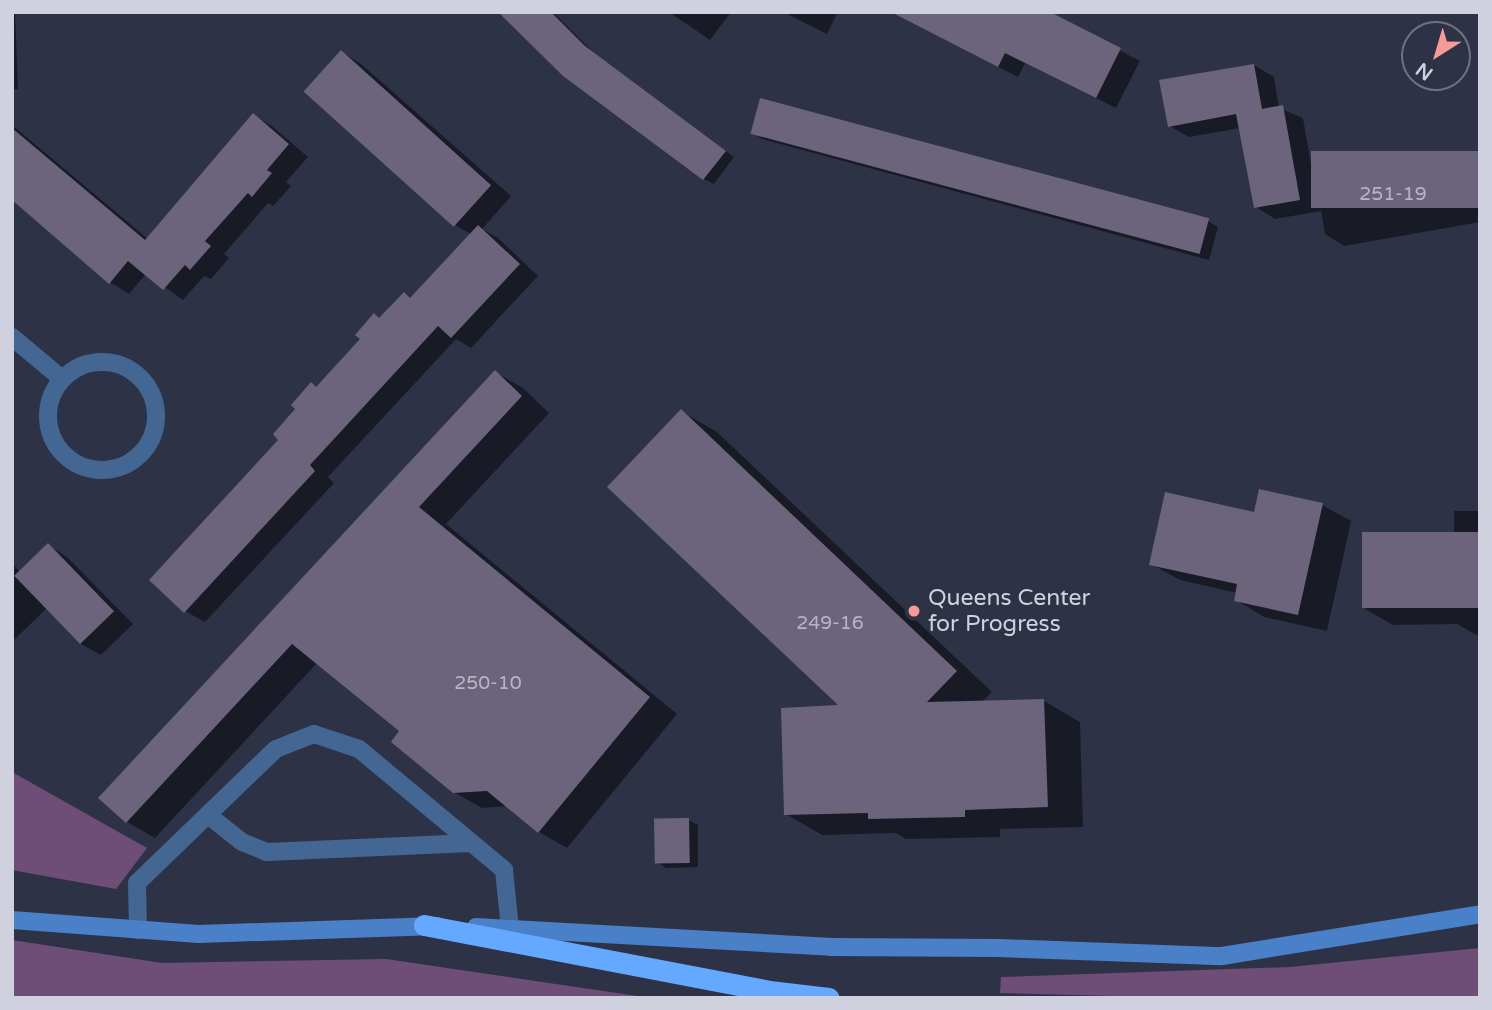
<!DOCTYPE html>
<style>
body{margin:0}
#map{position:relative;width:1492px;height:1010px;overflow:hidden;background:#2e3247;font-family:"Varela Round",sans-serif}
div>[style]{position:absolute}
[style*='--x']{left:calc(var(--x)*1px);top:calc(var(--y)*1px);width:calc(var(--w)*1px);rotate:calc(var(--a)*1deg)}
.green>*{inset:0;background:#6e4d77}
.shadow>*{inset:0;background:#0007}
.building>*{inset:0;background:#6b647c;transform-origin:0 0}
.lane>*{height:18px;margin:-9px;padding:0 9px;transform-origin:9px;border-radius:9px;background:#446692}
.street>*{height:18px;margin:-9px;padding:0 9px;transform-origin:9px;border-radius:9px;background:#446692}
.street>.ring{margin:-9px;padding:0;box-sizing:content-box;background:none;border:18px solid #446692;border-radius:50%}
.secondary>*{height:18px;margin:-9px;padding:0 9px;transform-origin:9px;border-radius:9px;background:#4a80c7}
.highway>*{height:21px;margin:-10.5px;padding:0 10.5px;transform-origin:10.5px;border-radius:10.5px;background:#65a8ff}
.dots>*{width:19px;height:19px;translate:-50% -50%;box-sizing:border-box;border:4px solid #2e3247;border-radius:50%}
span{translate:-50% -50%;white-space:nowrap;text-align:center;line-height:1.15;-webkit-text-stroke:5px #2e3247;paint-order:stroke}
.number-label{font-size:19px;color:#b6b6c6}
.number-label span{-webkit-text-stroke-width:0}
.poi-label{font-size:23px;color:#cfd1df}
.left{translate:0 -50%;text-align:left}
.frame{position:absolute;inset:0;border:14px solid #cfd1df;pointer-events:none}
.north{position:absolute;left:1401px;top:21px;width:70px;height:70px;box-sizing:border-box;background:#2e3247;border:2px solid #6e7284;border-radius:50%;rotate:217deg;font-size:19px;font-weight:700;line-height:28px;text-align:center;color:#cfd1df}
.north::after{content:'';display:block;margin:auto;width:24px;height:32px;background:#f59b98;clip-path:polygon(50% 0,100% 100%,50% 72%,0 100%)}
</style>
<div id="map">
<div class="green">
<i style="clip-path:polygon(12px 772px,147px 848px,116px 889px,12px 870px)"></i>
<i style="clip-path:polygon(12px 940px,162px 963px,386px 959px,651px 998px,12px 998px)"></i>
<i style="clip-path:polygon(1480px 948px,1480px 998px,1191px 998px,1000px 993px,1001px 977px,1290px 967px)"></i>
</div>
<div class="shadow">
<i style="clip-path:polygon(12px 12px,15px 12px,18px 89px,12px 89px)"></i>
<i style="clip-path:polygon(501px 12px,553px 12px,595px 54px,734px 157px,714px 184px,704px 179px,564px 75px)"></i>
<i style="clip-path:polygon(669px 12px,731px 12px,710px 40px)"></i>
<i style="clip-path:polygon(783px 12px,838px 12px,827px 34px)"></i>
<i style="clip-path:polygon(1046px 12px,1140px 61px,1116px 108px,1025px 63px,1018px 77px,934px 34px)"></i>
<i style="clip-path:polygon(342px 52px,361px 64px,511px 196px,482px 229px,498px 238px,538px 276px,471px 348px,456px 339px,328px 477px,334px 483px,205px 622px,185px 611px,281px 440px,317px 388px,381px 319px,404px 294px,412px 299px,471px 234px,455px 225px,306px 92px)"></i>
<i style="clip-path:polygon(1254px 65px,1274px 77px,1279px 108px,1303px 118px,1314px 182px,1480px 153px,1480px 222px,1344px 246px,1325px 234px,1321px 211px,1275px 219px,1256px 207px,1241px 128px,1189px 137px,1169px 126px)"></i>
<i style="clip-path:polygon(254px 115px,273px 127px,308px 157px,286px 182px,291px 186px,273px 206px,268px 203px,224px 254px,229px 258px,211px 279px,204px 276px,183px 300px,146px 274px,129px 294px,110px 282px,12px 187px,12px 125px,148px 239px)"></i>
<i style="clip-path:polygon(752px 133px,1208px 221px,1218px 227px,1209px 260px,762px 139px)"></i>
<i style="clip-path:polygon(495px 372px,523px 388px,549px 413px,446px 524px,677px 714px,567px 848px,539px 832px,508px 806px,482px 808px,454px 792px,402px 731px,318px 662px,155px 838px,127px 822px)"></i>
<i style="clip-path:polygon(681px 411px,717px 432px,992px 692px,982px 702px,1044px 701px,1080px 722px,1083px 827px,1000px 829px,1000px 837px,906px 839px,896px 833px,822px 835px,786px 814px,842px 707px)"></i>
<i style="clip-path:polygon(1322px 505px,1351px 521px,1327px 631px,1264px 617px,1236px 600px,1237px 593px,1180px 580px,1151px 564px,1255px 514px)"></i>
<i style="clip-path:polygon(1454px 511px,1480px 511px,1480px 637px,1457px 624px,1393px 625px,1365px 609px,1454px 534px)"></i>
<i style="clip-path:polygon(48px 545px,67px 557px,133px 624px,101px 655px,81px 644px,47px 608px,12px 642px,12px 564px,20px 572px)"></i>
<i style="clip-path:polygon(688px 820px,698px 825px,698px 867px,666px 868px,657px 862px)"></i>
</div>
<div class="building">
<i style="clip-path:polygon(498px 12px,551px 12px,585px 46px,726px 151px,703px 180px,563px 76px)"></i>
<i style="clip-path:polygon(891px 12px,1050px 12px,1121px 48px,1096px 98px,1005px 53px,998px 67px)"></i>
<i style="left:341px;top:50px;width:202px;height:56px;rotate:42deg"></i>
<i style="clip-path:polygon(1254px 64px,1262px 109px,1283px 105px,1300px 200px,1254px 208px,1236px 114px,1168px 127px,1159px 80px)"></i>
<i style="left:760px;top:98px;width:465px;height:37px;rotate:15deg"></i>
<i style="clip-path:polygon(253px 113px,289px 144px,267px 170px,272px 173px,252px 197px,248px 193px,205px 241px,211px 246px,190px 270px,185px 265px,163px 290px,128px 261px,109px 284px,12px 200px,12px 128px,145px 240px)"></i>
<i style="left:1480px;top:151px;width:57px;height:169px;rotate:90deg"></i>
<i style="clip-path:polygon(478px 225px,520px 264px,451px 338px,438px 326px,310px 465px,315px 471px,184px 613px,149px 580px,278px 440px,273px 434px,295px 409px,291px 405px,311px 382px,316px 387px,360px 339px,355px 335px,374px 313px,379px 318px,404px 292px,410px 298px)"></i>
<i style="clip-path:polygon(495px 370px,522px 396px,419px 507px,650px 697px,538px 833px,487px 791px,453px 793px,391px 742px,399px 731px,292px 644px,126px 823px,98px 798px)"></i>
<i style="clip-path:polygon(681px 409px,957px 671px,927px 702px,1044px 699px,1048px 807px,965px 810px,965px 817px,868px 819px,868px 813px,784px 815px,781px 708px,838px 705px,607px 487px)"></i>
<i style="clip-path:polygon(1259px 489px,1323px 503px,1298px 615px,1234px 601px,1237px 584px,1149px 565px,1165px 492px,1254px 512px)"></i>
<i style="left:1480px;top:532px;width:76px;height:118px;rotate:90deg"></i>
<i style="left:48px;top:543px;width:95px;height:47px;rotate:46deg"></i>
<i style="left:689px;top:818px;width:45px;height:35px;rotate:89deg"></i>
</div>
<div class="lane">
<i style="--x:208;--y:815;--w:43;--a:38.5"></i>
<i style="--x:242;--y:842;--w:27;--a:22"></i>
<i style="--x:267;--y:852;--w:204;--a:-2.5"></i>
<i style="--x:138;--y:930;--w:47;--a:-91.2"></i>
<i style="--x:137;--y:883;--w:193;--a:-44"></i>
<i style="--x:276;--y:749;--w:41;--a:-21.5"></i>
<i style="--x:314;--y:734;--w:47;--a:18.4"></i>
<i style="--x:359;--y:749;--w:189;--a:39.8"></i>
<i style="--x:504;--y:870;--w:59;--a:84.2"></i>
</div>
<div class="street">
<i style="--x:12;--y:337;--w:64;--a:39.9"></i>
<i class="ring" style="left:48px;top:362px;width:90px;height:90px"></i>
</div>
<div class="secondary">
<i style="--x:12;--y:920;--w:187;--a:4.3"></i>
<i style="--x:198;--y:934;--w:239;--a:-1.9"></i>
<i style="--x:476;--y:927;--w:356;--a:3.2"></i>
<i style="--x:831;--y:947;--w:168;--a:0.3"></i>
<i style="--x:999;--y:948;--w:223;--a:2.1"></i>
<i style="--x:1222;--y:956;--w:261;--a:-9.2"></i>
</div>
<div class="highway">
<i style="--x:424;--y:925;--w:351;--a:10.8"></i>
<i style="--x:769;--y:991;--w:60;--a:6.7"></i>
</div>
<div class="dots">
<i style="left:914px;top:611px;background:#f59b98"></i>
</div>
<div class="number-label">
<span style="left:1393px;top:195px">251-19</span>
<span style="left:830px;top:624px">249-16</span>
<span style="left:488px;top:684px">250-10</span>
</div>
<div class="poi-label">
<span class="left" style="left:928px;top:611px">Queens Center<br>for Progress</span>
</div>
<div class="frame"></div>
<div class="north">N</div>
</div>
